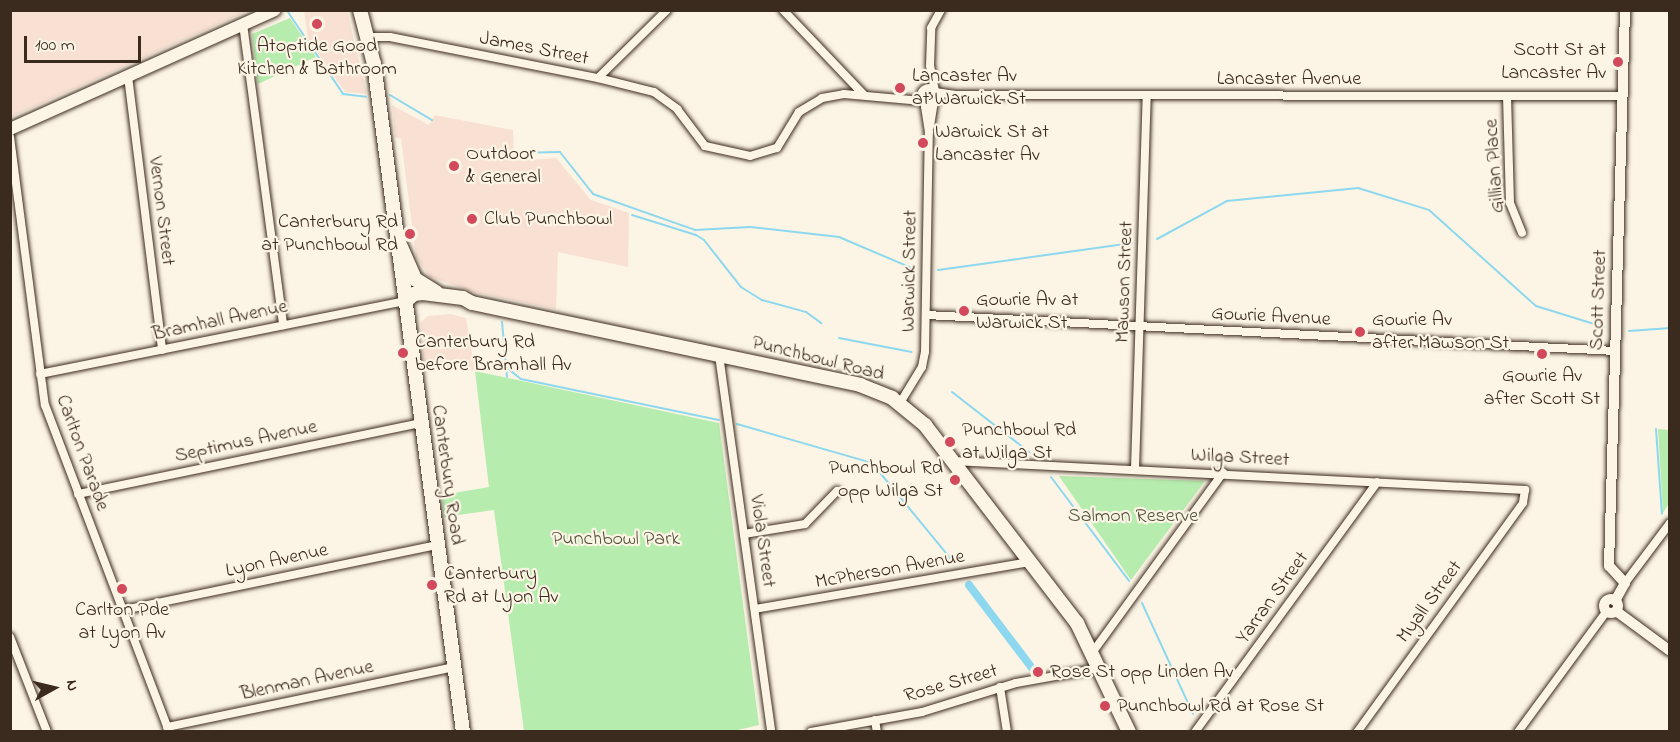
<!DOCTYPE html>
<style>
body{margin:0}
#map{position:relative;width:1680px;height:742px;overflow:hidden;background:#fcf5e5;font-family:"Indie Flower",sans-serif}
div>[style]{position:absolute}
[style*='--x']{left:calc(var(--x)*1px);top:calc(var(--y)*1px);width:calc(var(--w)*1px);rotate:calc(var(--a)*1deg)}
.built>*{inset:0;background:#f8e1d3}
.green>*{inset:0;background:#b6ecae}
.stream>*{height:2px;margin:-1px;padding:0 1px;transform-origin:1px;border-radius:1px;background:#8dd8ee}
.canal>*{height:8px;margin:-4px;padding:0 4px;transform-origin:4px;border-radius:4px;background:#8dd8ee}
.roads{filter:drop-shadow(0 0 2px #3b2a1e) drop-shadow(0 0 2px #3b2a1e)}
.minor>*{height:8px;margin:-4px;padding:0 4px;transform-origin:4px;border-radius:4px;background:#fcf5e5}
.minor>.ring{margin:-4px;padding:0;box-sizing:content-box;background:none;border:8px solid #fcf5e5;border-radius:50%}
.tertiary>*{height:10px;margin:-5px;padding:0 5px;transform-origin:5px;border-radius:5px;background:#fcf5e5}
.tertiary>.ring{margin:-5px;padding:0;box-sizing:content-box;background:none;border:10px solid #fcf5e5;border-radius:50%}
.secondary>*{height:12px;margin:-6px;padding:0 6px;transform-origin:6px;border-radius:6px;background:#fcf5e5}
.primary>*{height:14px;margin:-7px;padding:0 7px;transform-origin:7px;border-radius:7px;background:#fcf5e5}
.trunk>*{height:14px;margin:-7px;padding:0 7px;transform-origin:7px;border-radius:7px;background:#fcf5e5}
.dots>*{width:16px;height:16px;translate:-50% -50%;box-sizing:border-box;border:3px solid #fcf5e5;border-radius:50%}
span{translate:-50% -50%;white-space:nowrap;text-align:center;line-height:1.15;-webkit-text-stroke:4.5px #fcf5e5;paint-order:stroke}
.poi-label{font-size:20px;color:#3b2a1e}
.right{translate:-100% -50%;text-align:right}
.left{translate:0 -50%;text-align:left}
.street-label{font-size:20px;color:#3b2a1e}
.park-label{font-size:20px;color:#54513b}
.frame{position:absolute;inset:0;border:12px solid #3b2a1e;pointer-events:none}
.north{position:absolute;left:24px;top:658px;width:60px;height:60px;-webkit-text-stroke:4px #fcf5e5;paint-order:stroke;rotate:82deg;font-size:16px;font-weight:700;line-height:24px;text-align:center;color:#3b2a1e}
.north::after{content:'';display:block;margin:auto;width:21px;height:27px;background:#3b2a1e;clip-path:polygon(50% 0,100% 100%,50% 72%,0 100%)}
.scale{position:absolute;left:24px;top:36px;width:117px;height:27px;box-sizing:border-box;border:3px solid #3b2a1e;border-top:0;padding-left:8px;font-size:18px;line-height:21px;white-space:nowrap;color:#3b2a1e;-webkit-text-stroke:4px #fcf5e5;paint-order:stroke}
</style>
<div id="map">
<div class="built">
<i style="clip-path:polygon(11px 10px,248px 10px,248px 11px,11px 117px)"></i>
<i style="clip-path:polygon(304px 11px,347px 11px,367px 94px,345px 92px,308px 39px)"></i>
<i style="clip-path:polygon(392px 105px,429px 125px,435px 115px,513px 130px,514px 161px,556px 158px,591px 200px,629px 213px,628px 267px,558px 252px,556px 309px,473px 292px,430px 277px,416px 257px,401px 139px,395px 137px)"></i>
<i style="clip-path:polygon(451px 314px,466px 318px,475px 371px,424px 366px,421px 322px,428px 316px)"></i>
</div>
<div class="green">
<i style="clip-path:polygon(290px 18px,316px 57px,258px 84px,252px 34px)"></i>
<i style="clip-path:polygon(475px 371px,719px 423px,759px 725px,729px 732px,524px 731px,494px 510px,444px 517px,442px 495px,489px 487px)"></i>
<i style="clip-path:polygon(1658px 429px,1669px 430px,1669px 503px,1663px 513px)"></i>
<i style="clip-path:polygon(1059px 476px,1205px 481px,1131px 580px)"></i>
</div>
<div class="stream">
<i style="--x:288;--y:12;--w:99;--a:56.1"></i>
<i style="--x:343;--y:94;--w:23;--a:7"></i>
<i style="--x:390;--y:95;--w:49;--a:30.8"></i>
<i style="--x:514;--y:153;--w:46;--a:-1.2"></i>
<i style="--x:560;--y:152;--w:53;--a:51.8"></i>
<i style="--x:593;--y:194;--w:108;--a:19.4"></i>
<i style="--x:695;--y:230;--w:55;--a:-3.1"></i>
<i style="--x:750;--y:227;--w:90;--a:6.4"></i>
<i style="--x:839;--y:237;--w:82;--a:23.1"></i>
<i style="--x:632;--y:215;--w:67;--a:17.4"></i>
<i style="--x:696;--y:235;--w:9;--a:32"></i>
<i style="--x:704;--y:240;--w:60;--a:51.8"></i>
<i style="--x:741;--y:287;--w:25;--a:32"></i>
<i style="--x:762;--y:300;--w:46;--a:15.3"></i>
<i style="--x:806;--y:312;--w:19;--a:36"></i>
<i style="--x:1157;--y:239;--w:80;--a:-28.5"></i>
<i style="--x:1227;--y:201;--w:132;--a:-5.7"></i>
<i style="--x:1358;--y:188;--w:74;--a:17.2"></i>
<i style="--x:1429;--y:210;--w:144;--a:41.9"></i>
<i style="--x:1536;--y:306;--w:71;--a:17.2"></i>
<i style="--x:938;--y:270;--w:196;--a:-7.9"></i>
<i style="--x:502;--y:322;--w:55;--a:84.8"></i>
<i style="--x:1629;--y:331;--w:41;--a:-4.2"></i>
<i style="--x:839;--y:338;--w:74;--a:10.9"></i>
<i style="--x:506;--y:367;--w:19;--a:39"></i>
<i style="--x:521;--y:379;--w:202;--a:11.7"></i>
<i style="--x:952;--y:392;--w:98;--a:37.9"></i>
<i style="--x:737;--y:424;--w:141;--a:16.1"></i>
<i style="--x:872;--y:463;--w:129;--a:50.6"></i>
<i style="--x:1656;--y:429;--w:85;--a:86"></i>
<i style="--x:1051;--y:477;--w:130;--a:53.1"></i>
<i style="--x:1142;--y:603;--w:122;--a:65.3"></i>
</div>
<div class="canal">
<i style="--x:969;--y:585;--w:104;--a:52.8"></i>
</div>
<div class="roads">
<div class="minor">
<i style="--x:783;--y:10;--w:117;--a:46.4"></i>
<i style="--x:243;--y:24;--w:304;--a:82.4"></i>
<i style="--x:368;--y:37;--w:22;--a:0"></i>
<i style="--x:390;--y:37;--w:212;--a:11.2"></i>
<i style="--x:598;--y:78;--w:97;--a:-44.6"></i>
<i style="--x:128;--y:76;--w:276;--a:82.9"></i>
<i style="--x:598;--y:78;--w:58;--a:14"></i>
<i style="--x:654;--y:92;--w:29;--a:36"></i>
<i style="--x:677;--y:109;--w:46;--a:52.9"></i>
<i style="--x:705;--y:146;--w:46;--a:12.5"></i>
<i style="--x:750;--y:156;--w:28;--a:-17"></i>
<i style="--x:777;--y:148;--w:42;--a:-58.6"></i>
<i style="--x:799;--y:112;--w:27;--a:-31"></i>
<i style="--x:822;--y:98;--w:22;--a:-10"></i>
<i style="--x:844;--y:94;--w:78;--a:5.1"></i>
<i class="ring" style="left:921px;top:88px;width:8px;height:8px"></i>
<i style="--x:935;--y:91;--w:25;--a:-101"></i>
<i style="--x:930;--y:66;--w:38;--a:-88"></i>
<i style="--x:931;--y:28;--w:21;--a:-61"></i>
<i style="--x:935;--y:92;--w:21;--a:8"></i>
<i style="--x:956;--y:95;--w:667;--a:0.09"></i>
<i style="--x:1507;--y:96;--w:107;--a:88.4"></i>
<i style="--x:1510;--y:203;--w:32;--a:68"></i>
<i style="--x:930;--y:126;--w:24;--a:-81"></i>
<i style="--x:10;--y:137;--w:270;--a:82.6"></i>
<i style="--x:45;--y:405;--w:350;--a:69.2"></i>
<i style="--x:926;--y:315;--w:690;--a:2.99"></i>
<i style="--x:719;--y:355;--w:381;--a:82.1"></i>
<i style="--x:40;--y:374;--w:373;--a:-11.3"></i>
<i style="--x:900;--y:403;--w:42;--a:-58.6"></i>
<i style="--x:922;--y:367;--w:15;--a:-79"></i>
<i style="--x:925;--y:352;--w:220;--a:-89"></i>
<i style="--x:929;--y:132;--w:30;--a:-99"></i>
<i style="--x:953;--y:461;--w:573;--a:2.9"></i>
<i style="--x:1525;--y:490;--w:13;--a:99"></i>
<i style="--x:1523;--y:503;--w:283;--a:125.9"></i>
<i style="--x:1135;--y:469;--w:374;--a:-88.2"></i>
<i style="--x:78;--y:494;--w:349;--a:-11.7"></i>
<i style="--x:744;--y:534;--w:62;--a:-9.3"></i>
<i style="--x:805;--y:524;--w:46;--a:-45.9"></i>
<i style="--x:1625;--y:583;--w:75;--a:-53.1"></i>
<i style="--x:755;--y:609;--w:279;--a:-9.7"></i>
<i style="--x:123;--y:610;--w:321;--a:-11.7"></i>
<i style="--x:10;--y:637;--w:102;--a:68.7"></i>
<i style="--x:1092;--y:653;--w:223;--a:-54"></i>
<i style="--x:1000;--y:687;--w:46;--a:81.2"></i>
<i style="--x:875;--y:720;--w:12;--a:81"></i>
<i style="--x:167;--y:727;--w:292;--a:-11.8"></i>
<i style="--x:811;--y:732;--w:113;--a:-10.2"></i>
<i style="--x:922;--y:712;--w:98;--a:-17.1"></i>
<i style="--x:1016;--y:683;--w:85;--a:-10.1"></i>
<i style="--x:1195;--y:732;--w:309;--a:-53.9"></i>
<i style="--x:1518;--y:732;--w:149;--a:-53.7"></i>
</div>
<div class="tertiary">
<i class="ring" style="left:1604px;top:599px;width:4px;height:4px"></i>
<i style="--x:1615;--y:601;--w:21;--a:-61"></i>
<i style="--x:1625;--y:583;--w:23;--a:-133"></i>
<i style="--x:1609;--y:566;--w:556;--a:-88.35"></i>
<i style="--x:1616;--y:611;--w:67;--a:36.5"></i>
</div>
<div class="secondary">
<i style="--x:10;--y:129;--w:290;--a:-24.2"></i>
</div>
<div class="primary">
<i style="--x:398;--y:240;--w:43;--a:66.4"></i>
<i style="--x:415;--y:279;--w:25;--a:32"></i>
<i style="--x:406;--y:301;--w:11;--a:-41"></i>
<i style="--x:414;--y:294;--w:9;--a:-6"></i>
<i style="--x:423;--y:293;--w:40;--a:7.1"></i>
<i style="--x:463;--y:298;--w:10;--a:29"></i>
<i style="--x:472;--y:303;--w:397;--a:11.9"></i>
<i style="--x:860;--y:385;--w:35;--a:22"></i>
<i style="--x:892;--y:398;--w:43;--a:39.3"></i>
<i style="--x:925;--y:425;--w:250;--a:52.5"></i>
<i style="--x:1077;--y:623;--w:121;--a:64.5"></i>
</div>
<div class="trunk">
<i style="--x:360;--y:10;--w:56;--a:75.5"></i>
<i style="--x:374;--y:64;--w:674;--a:82.41"></i>
</div>
</div>
<div class="dots">
<i style="left:317px;top:24px;background:#d1495b"></i>
<i style="left:1618px;top:62px;background:#d1495b"></i>
<i style="left:900px;top:88px;background:#d1495b"></i>
<i style="left:923px;top:143px;background:#d1495b"></i>
<i style="left:454px;top:166px;background:#d1495b"></i>
<i style="left:472px;top:219px;background:#d1495b"></i>
<i style="left:410px;top:234px;background:#d1495b"></i>
<i style="left:964px;top:311px;background:#d1495b"></i>
<i style="left:1360px;top:332px;background:#d1495b"></i>
<i style="left:403px;top:353px;background:#d1495b"></i>
<i style="left:1542px;top:354px;background:#d1495b"></i>
<i style="left:950px;top:442px;background:#d1495b"></i>
<i style="left:955px;top:480px;background:#d1495b"></i>
<i style="left:432px;top:585px;background:#d1495b"></i>
<i style="left:122px;top:589px;background:#d1495b"></i>
<i style="left:1038px;top:672px;background:#d1495b"></i>
<i style="left:1105px;top:706px;background:#d1495b"></i>
</div>
<div class="poi-label">
<span style="left:317px;top:58px">Atoptide Good<br>Kitchen &amp; Bathroom</span>
<span class="right" style="left:1606px;top:62px">Scott St at<br>Lancaster Av</span>
<span class="left" style="left:912px;top:88px">Lancaster Av<br>at Warwick St</span>
<span class="left" style="left:935px;top:144px">Warwick St at<br>Lancaster Av</span>
<span class="left" style="left:466px;top:166px">Outdoor<br>&amp; General</span>
<span class="left" style="left:484px;top:219px">Club Punchbowl</span>
<span class="right" style="left:398px;top:234px">Canterbury Rd<br>at Punchbowl Rd</span>
<span class="left" style="left:976px;top:312px">Gowrie Av at<br>Warwick St</span>
<span class="left" style="left:1372px;top:332px">Gowrie Av<br>after Mawson St</span>
<span class="left" style="left:415px;top:354px">Canterbury Rd<br>before Bramhall Av</span>
<span style="left:1542px;top:388px">Gowrie Av<br>after Scott St</span>
<span class="left" style="left:962px;top:442px">Punchbowl Rd<br>at Wilga St</span>
<span class="right" style="left:943px;top:480px">Punchbowl Rd<br>opp Wilga St</span>
<span class="left" style="left:444px;top:586px">Canterbury<br>Rd at Lyon Av</span>
<span style="left:122px;top:622px">Carlton Pde<br>at Lyon Av</span>
<span class="left" style="left:1050px;top:672px">Rose St opp Linden Av</span>
<span class="left" style="left:1117px;top:706px">Punchbowl Rd at Rose St</span>
</div>
<div class="street-label">
<span style="left:534px;top:49px;rotate:11deg">James Street</span>
<span style="left:1289px;top:79px">Lancaster Avenue</span>
<span style="left:1495px;top:166px;rotate:-94deg">Gillian Place</span>
<span style="left:161px;top:211px;rotate:83deg">Vernon Street</span>
<span style="left:910px;top:271px;rotate:-89deg">Warwick Street</span>
<span style="left:1125px;top:282px;rotate:-88deg">Mawson Street</span>
<span style="left:1599px;top:300px;rotate:-88deg">Scott Street</span>
<span style="left:1271px;top:317px;rotate:3deg">Gowrie Avenue</span>
<span style="left:220px;top:321px;rotate:-12deg">Bramhall Avenue</span>
<span style="left:818px;top:359px;rotate:14deg">Punchbowl Road</span>
<span style="left:246px;top:442px;rotate:-12deg">Septimus Avenue</span>
<span style="left:82px;top:453px;rotate:70deg">Carlton Parade</span>
<span style="left:1240px;top:458px;rotate:3deg">Wilga Street</span>
<span style="left:447px;top:475px;rotate:82deg">Canterbury Road</span>
<span style="left:762px;top:541px;rotate:82deg">Viola Street</span>
<span style="left:277px;top:561px;rotate:-12deg">Lyon Avenue</span>
<span style="left:890px;top:570px;rotate:-10deg">McPherson Avenue</span>
<span style="left:1273px;top:598px;rotate:-54deg">Yarran Street</span>
<span style="left:1430px;top:602px;rotate:-54deg">Myall Street</span>
<span style="left:307px;top:681px;rotate:-12deg">Blenman Avenue</span>
<span style="left:951px;top:684px;rotate:-16deg">Rose Street</span>
</div>
<div class="park-label">
<span style="left:1133px;top:516px">Salmon Reserve</span>
<span style="left:616px;top:539px">Punchbowl Park</span>
</div>
<div class="frame"></div>
<div class="north">N</div>
<div class="scale">100 m</div>
</div>
